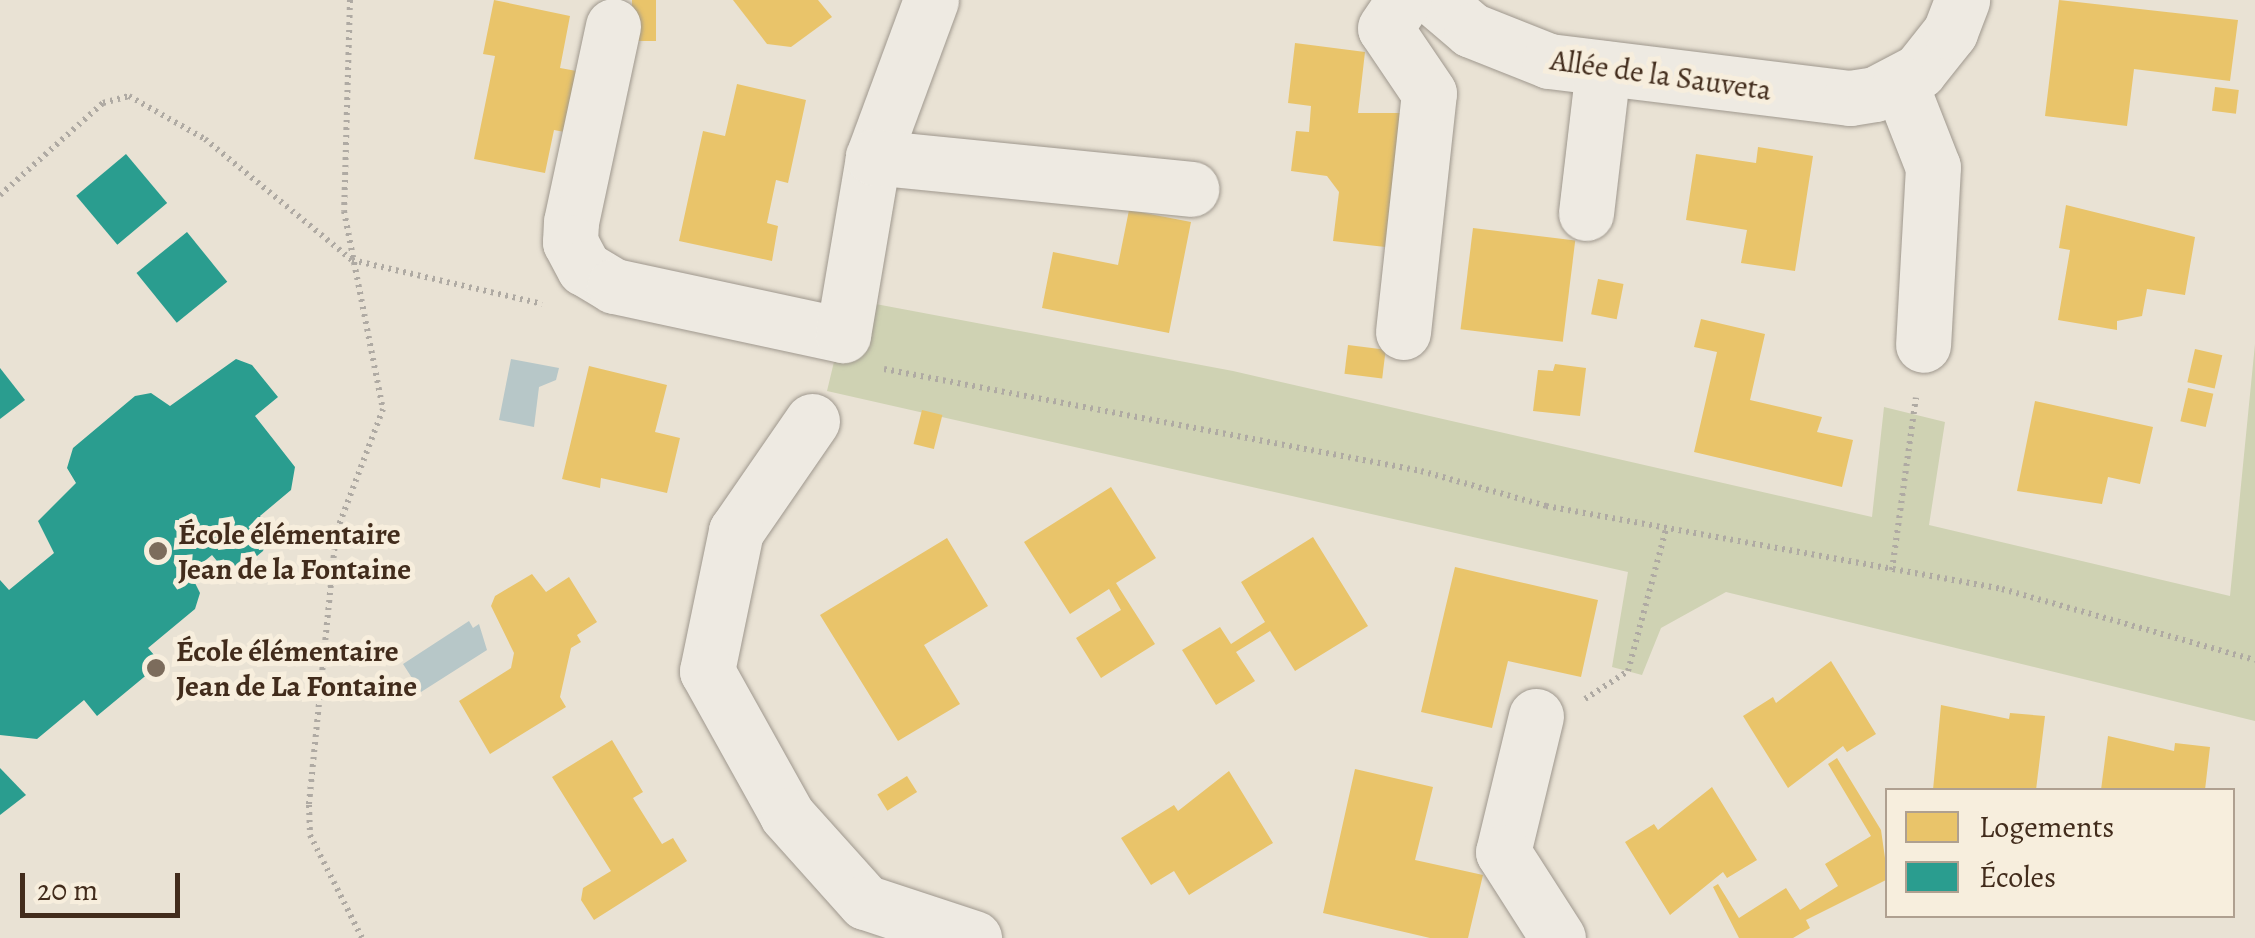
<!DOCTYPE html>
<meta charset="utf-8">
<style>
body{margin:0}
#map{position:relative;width:2255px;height:938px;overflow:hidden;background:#e9e2d4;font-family:Alegreya,serif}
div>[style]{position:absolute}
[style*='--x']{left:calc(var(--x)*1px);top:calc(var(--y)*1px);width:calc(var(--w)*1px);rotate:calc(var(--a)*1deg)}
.green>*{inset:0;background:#cfd2b3}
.water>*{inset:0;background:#b7c7c8}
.homes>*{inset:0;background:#e9c46a;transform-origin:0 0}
.schools>*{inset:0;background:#2a9d8f;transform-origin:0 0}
.path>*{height:6px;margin-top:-3px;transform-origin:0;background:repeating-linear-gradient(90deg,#afaaa3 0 2.5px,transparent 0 7.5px)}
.roads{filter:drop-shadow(0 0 2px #9f988e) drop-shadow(0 0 2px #9f988e)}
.minor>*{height:55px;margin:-27.5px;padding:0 27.5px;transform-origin:27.5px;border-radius:27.5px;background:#eeeae2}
.dots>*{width:28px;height:28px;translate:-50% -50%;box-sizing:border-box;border:5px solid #f7eedd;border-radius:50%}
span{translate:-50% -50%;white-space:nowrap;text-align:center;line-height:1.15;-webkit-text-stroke:10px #f7eedd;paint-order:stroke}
.street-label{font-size:30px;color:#422c1c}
.poi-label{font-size:30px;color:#422c1c;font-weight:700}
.left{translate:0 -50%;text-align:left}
.legend{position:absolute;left:1885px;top:788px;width:350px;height:130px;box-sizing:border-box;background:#f7eedd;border:2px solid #afa090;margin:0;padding:12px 18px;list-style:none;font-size:30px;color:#422c1c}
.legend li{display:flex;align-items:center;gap:20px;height:50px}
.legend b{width:50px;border:2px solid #afa090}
.scale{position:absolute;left:20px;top:873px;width:160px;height:45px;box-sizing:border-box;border:5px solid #422c1c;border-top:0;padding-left:12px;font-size:30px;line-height:35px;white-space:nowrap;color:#422c1c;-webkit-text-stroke:8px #f7eedd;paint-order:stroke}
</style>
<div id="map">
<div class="green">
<i style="clip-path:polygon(849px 299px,1233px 371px,1872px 517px,1884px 407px,1945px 422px,1929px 525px,2230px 596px,2255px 344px,2255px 721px,1726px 592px,1661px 628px,1642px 675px,1612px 667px,1628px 572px,827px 391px)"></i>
</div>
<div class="water">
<i style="clip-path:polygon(511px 359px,559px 368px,556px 380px,539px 387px,534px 427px,499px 420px)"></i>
<i style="clip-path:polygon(469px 621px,473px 628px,479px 624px,487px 650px,421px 692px,403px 664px)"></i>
</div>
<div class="homes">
<i style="clip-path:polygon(494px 0,570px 16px,560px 68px,582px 72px,570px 133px,554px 130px,545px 173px,474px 159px,495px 56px,483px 54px)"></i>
<i style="left:632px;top:0;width:24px;height:41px"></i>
<i style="clip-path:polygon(733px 0,818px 0,832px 17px,791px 47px,767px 44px)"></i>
<i style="clip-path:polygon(2059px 0,2238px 20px,2230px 81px,2134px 69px,2127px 126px,2045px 116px)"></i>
<i style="clip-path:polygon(1295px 43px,1365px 52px,1358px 113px,1410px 113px,1394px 248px,1333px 241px,1339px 192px,1327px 176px,1291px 171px,1296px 131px,1309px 132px,1311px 106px,1288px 103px)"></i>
<i style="clip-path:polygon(737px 84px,806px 100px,788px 183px,776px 180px,767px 223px,778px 226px,772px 261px,679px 241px,703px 131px,725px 136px)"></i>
<i style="left:2215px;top:87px;width:24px;height:24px;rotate:7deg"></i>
<i style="clip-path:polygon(1758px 147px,1813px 156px,1795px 271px,1741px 263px,1747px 230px,1686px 220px,1696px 154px,1756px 163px)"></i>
<i style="clip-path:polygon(2066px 205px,2195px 237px,2185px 295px,2147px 289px,2142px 316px,2117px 321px,2117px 330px,2058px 320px,2070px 250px,2059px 248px)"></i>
<i style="clip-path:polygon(1129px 210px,1191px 222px,1169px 333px,1042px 308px,1053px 252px,1118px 265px)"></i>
<i style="left:1473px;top:228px;width:103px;height:102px;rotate:7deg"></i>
<i style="left:1598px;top:279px;width:26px;height:36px;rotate:11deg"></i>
<i style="clip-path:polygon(1701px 319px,1765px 334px,1750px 400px,1822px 417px,1817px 432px,1853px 440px,1842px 487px,1694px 452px,1717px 352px,1694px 347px)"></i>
<i style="left:1348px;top:345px;width:38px;height:29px;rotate:7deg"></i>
<i style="left:2195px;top:349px;width:28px;height:34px;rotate:13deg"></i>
<i style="clip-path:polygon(1555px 364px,1586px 368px,1580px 416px,1533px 411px,1538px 370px,1553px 371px)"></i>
<i style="clip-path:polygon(589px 366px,667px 385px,655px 432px,680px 438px,667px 493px,601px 478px,600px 488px,562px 479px)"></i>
<i style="left:2188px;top:388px;width:26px;height:34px;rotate:13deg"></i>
<i style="clip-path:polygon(2035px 401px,2153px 427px,2140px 484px,2108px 477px,2102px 504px,2017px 491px)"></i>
<i style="left:922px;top:410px;width:21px;height:35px;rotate:14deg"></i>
<i style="clip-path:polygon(1111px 487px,1156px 558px,1116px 583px,1155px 644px,1101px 678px,1076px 638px,1121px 610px,1109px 589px,1070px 614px,1024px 542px)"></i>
<i style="clip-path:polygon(1313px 537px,1368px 626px,1295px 671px,1270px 631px,1236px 652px,1255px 681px,1216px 705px,1182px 650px,1220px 627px,1231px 644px,1265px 622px,1241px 582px)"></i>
<i style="clip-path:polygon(947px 538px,988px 606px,924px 645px,960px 704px,898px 741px,820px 615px)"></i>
<i style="clip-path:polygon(1455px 567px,1598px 600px,1581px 677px,1508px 661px,1492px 728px,1421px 712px)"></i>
<i style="clip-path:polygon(532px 574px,546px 592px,569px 577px,597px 622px,577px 635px,581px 642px,571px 648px,560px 697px,566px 707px,490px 754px,459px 701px,511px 668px,514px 653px,491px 606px,495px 596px)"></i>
<i style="clip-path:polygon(1831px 661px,1876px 734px,1847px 752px,1843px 746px,1788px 788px,1743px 716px,1773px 697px,1776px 703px)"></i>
<i style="clip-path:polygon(1941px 705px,2009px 719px,2010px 713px,2045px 716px,2036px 790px,1933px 790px)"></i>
<i style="clip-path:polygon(2108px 736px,2174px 751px,2175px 743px,2210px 747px,2205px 790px,2101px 790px)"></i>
<i style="clip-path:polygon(612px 740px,643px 792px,633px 798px,662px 844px,673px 838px,687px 861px,594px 920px,581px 900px,583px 888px,611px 871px,552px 777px)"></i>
<i style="clip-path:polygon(1837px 758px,1881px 830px,1888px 879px,1806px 920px,1810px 928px,1793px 938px,1739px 938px,1713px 887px,1718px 884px,1739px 918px,1786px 888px,1800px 910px,1838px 886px,1825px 864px,1871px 836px,1828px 764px)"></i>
<i style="clip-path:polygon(1355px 769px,1433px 787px,1415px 860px,1483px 875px,1468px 938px,1430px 938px,1323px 913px)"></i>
<i style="clip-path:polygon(1229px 771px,1273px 843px,1189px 895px,1174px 871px,1151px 885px,1121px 838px,1174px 805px,1178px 811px)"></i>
<i style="left:907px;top:776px;width:19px;height:35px;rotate:58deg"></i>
<i style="clip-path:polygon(1712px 787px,1757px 860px,1727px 878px,1723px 872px,1670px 915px,1625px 842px,1654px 824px,1658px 830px)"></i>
</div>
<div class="schools">
<i style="left:126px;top:154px;width:64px;height:65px;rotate:50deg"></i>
<i style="left:187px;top:232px;width:64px;height:65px;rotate:51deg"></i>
<i style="clip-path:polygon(236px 359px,252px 365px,278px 397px,255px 416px,295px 467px,291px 490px,260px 516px,269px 534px,263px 551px,231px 578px,212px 555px,190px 573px,200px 593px,195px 609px,148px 648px,161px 663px,97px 716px,84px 700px,37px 739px,0 735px,0 580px,9px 590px,54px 553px,38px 521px,76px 483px,67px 468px,73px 448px,135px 396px,151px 393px,170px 406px)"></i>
<i style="clip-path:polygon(0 368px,25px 400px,0 419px)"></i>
<i style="clip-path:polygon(0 768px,26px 795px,0 815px)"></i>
</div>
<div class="path">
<i style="--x:350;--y:0;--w:211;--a:91.6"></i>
<i style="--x:344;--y:211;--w:202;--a:78.9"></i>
<i style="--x:383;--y:409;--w:133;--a:110.8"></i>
<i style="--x:336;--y:533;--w:273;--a:95.7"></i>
<i style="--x:309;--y:805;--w:30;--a:88"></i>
<i style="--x:310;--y:835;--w:115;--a:63.2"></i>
<i style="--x:0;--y:195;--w:138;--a:-41.8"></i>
<i style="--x:103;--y:103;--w:27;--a:-15"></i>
<i style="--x:129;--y:96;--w:87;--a:29.5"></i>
<i style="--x:205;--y:139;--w:190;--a:39.5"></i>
<i style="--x:352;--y:260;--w:195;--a:13"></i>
<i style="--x:884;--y:369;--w:547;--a:10.75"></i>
<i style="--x:1421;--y:471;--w:130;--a:15.6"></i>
<i style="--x:1546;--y:506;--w:463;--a:10.3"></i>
<i style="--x:2002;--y:589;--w:263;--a:15.7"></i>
<i style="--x:1892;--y:570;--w:174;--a:-82.1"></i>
<i style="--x:1585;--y:699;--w:51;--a:-33.1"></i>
<i style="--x:1628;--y:671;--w:147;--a:-75"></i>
</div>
<div class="roads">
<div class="minor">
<i style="--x:1436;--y:0;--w:46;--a:40.6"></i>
<i style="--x:1471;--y:30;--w:84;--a:21.7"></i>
<i style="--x:1549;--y:61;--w:303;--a:7"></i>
<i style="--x:1850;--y:98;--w:25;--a:-9"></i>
<i style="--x:1875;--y:94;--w:50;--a:-27.6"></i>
<i style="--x:1919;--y:71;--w:50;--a:-51.5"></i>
<i style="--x:1950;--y:32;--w:34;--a:-69"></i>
<i style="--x:613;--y:26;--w:200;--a:102.1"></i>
<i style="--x:571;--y:222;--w:20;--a:93"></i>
<i style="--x:570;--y:242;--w:30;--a:62"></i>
<i style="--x:584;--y:268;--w:35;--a:31"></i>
<i style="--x:614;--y:286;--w:234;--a:12.1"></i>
<i style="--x:843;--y:335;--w:181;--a:-80.4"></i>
<i style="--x:873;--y:157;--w:167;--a:-69.7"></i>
<i style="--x:1900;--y:83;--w:90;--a:68.6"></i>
<i style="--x:1933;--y:167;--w:178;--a:93.2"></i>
<i style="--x:873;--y:157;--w:320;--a:5.7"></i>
<i style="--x:1586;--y:213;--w:146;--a:-83.3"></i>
<i style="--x:1403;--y:332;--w:240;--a:-83.8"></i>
<i style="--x:1429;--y:93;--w:78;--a:-124.1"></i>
<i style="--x:1385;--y:28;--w:34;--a:-56"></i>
<i style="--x:812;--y:421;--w:134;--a:124.6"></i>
<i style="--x:736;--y:531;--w:143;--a:101.7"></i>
<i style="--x:707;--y:671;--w:165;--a:60.9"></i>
<i style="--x:787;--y:815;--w:117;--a:48.1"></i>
<i style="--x:865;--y:902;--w:115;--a:18.3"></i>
<i style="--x:1536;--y:716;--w:140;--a:103.6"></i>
<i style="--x:1503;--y:852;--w:102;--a:57.4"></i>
</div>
</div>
<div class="dots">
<i style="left:158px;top:551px;background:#7c6c5c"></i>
<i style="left:156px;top:668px;background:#7c6c5c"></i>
</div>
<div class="street-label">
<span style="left:1661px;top:75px;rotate:8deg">Allée de la Sauveta</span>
</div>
<div class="poi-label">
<span class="left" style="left:178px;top:551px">École élémentaire<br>Jean de la Fontaine</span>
<span class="left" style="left:176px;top:668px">École élémentaire<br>Jean de La Fontaine</span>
</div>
<ul class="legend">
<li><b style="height:28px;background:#e9c46a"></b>Logements</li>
<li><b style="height:28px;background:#2a9d8f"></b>Écoles</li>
</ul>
<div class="scale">20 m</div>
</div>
